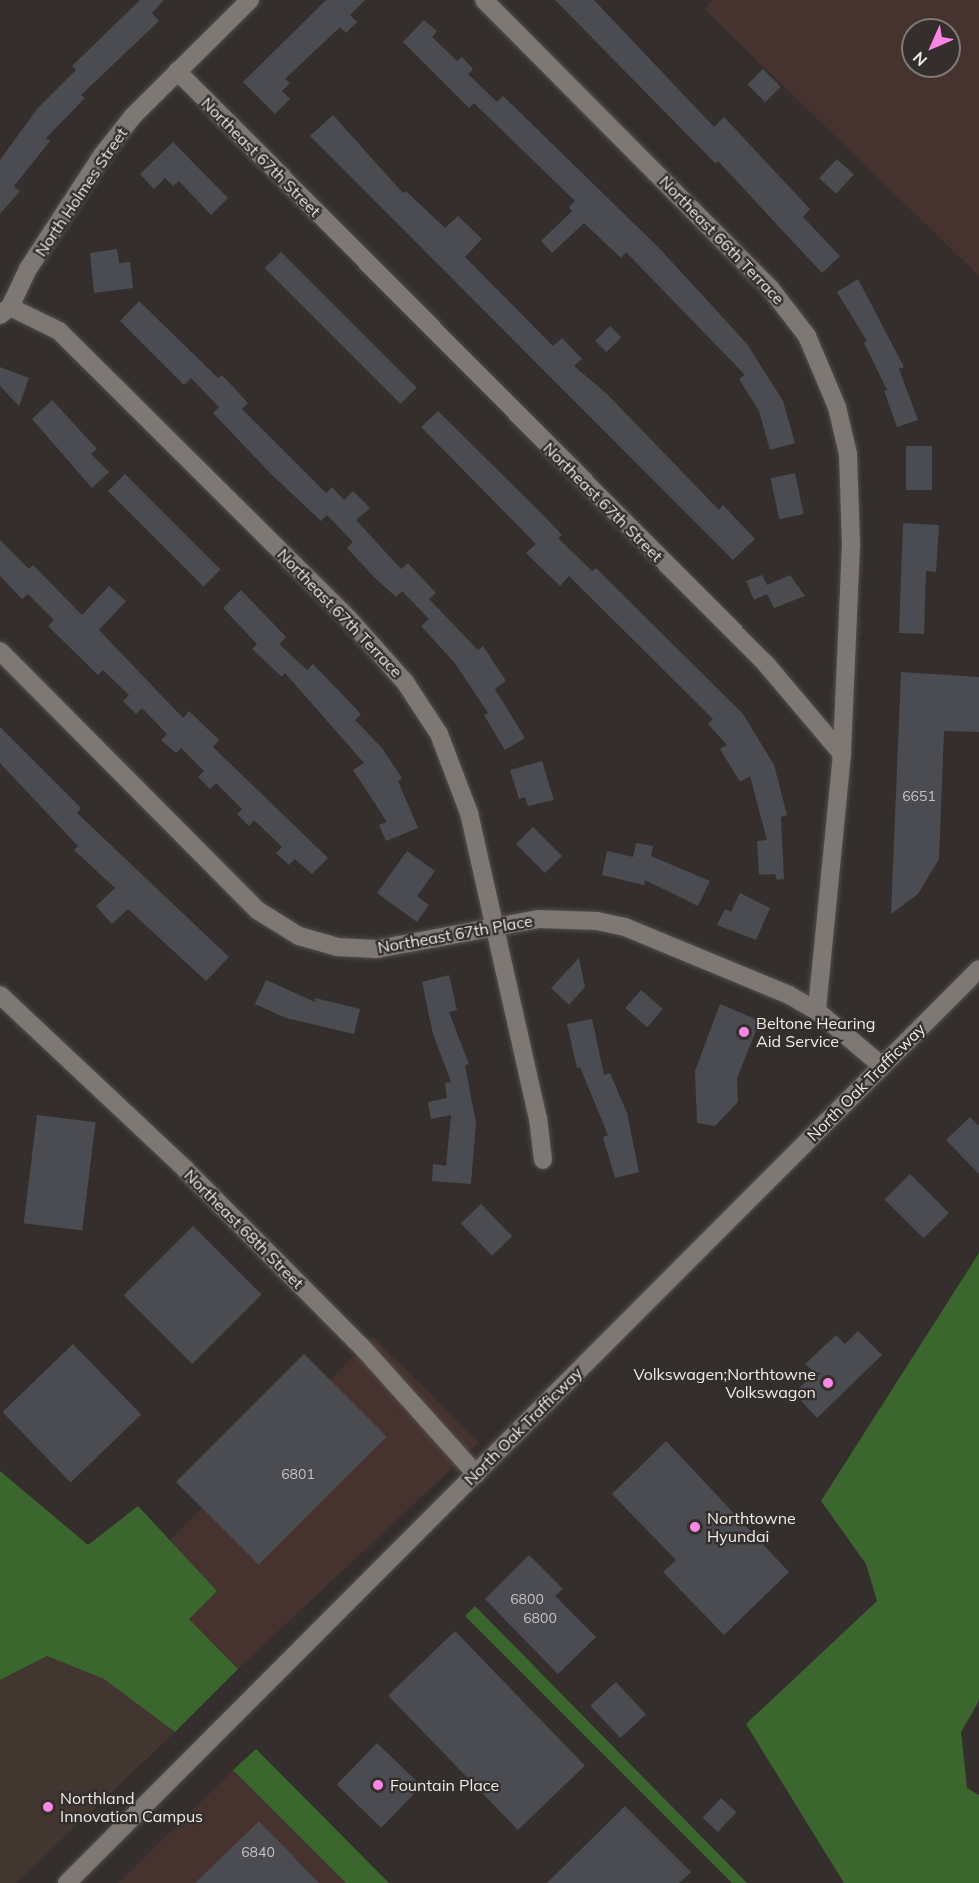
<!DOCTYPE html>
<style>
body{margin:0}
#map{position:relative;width:979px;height:1883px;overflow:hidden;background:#342f2c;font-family:Mulish,sans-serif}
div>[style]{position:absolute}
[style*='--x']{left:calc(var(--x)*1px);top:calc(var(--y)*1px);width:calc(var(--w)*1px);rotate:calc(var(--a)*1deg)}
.commercial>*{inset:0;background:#46322e}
.built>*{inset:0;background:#413630}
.green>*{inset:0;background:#3b672f}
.building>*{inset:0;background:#4b4c51;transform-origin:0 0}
.roads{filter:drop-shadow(0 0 2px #534e4b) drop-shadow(0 0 2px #534e4b)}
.minor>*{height:18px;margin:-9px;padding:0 9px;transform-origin:9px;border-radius:9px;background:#7e7874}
.secondary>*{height:18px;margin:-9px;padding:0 9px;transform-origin:9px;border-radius:9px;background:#7e7874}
.dots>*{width:16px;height:16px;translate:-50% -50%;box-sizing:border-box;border:3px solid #342f2c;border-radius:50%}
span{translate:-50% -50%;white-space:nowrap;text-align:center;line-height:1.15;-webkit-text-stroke:4.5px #342f2c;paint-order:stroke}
.number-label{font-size:14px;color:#c5c3c3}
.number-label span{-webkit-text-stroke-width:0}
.street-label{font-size:16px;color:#eeebe9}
.poi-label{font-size:16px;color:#eeebe9}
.left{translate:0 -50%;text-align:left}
.right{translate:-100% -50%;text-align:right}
.north{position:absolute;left:901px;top:18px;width:60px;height:60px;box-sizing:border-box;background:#342f2c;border:2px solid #7e7a78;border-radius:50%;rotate:225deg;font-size:16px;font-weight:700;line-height:24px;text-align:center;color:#eeebe9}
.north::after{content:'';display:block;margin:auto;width:21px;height:27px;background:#fb87e5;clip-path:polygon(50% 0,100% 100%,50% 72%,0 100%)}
</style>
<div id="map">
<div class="commercial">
<i style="clip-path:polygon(evenodd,713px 0,979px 0,979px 276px,704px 9px,713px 0,913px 30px,949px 30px,949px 66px,913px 66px,913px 30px)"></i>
<i style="clip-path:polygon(373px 1337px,479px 1443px,238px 1669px,189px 1619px,170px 1540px)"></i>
<i style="clip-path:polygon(233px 1770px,346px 1883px,118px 1883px)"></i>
</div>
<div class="built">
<i style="clip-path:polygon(47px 1656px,104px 1679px,175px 1732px,16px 1883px,0 1883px,0 1680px)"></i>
</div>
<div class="green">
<i style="clip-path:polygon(979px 1253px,979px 1701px,961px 1732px,967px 1788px,979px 1795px,979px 1883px,844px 1883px,746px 1724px,877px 1601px,866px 1564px,821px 1501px)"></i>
<i style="clip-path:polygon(0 1471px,88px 1545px,138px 1506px,217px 1591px,189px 1619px,238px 1669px,175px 1732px,104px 1679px,47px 1656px,0 1680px)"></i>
<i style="clip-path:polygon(475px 1606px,747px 1883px,732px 1883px,465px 1616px)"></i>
<i style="clip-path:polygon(256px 1749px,389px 1883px,346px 1883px,233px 1770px)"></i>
</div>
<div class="building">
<i style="clip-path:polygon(140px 0,164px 0,152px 13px,159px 21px,81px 95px,85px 98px,46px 138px,50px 141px,14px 186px,20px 191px,0 214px,0 160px,37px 109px,76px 70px,72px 66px)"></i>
<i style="clip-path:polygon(326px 0,365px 0,350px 15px,357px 22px,346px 33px,340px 27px,285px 79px,290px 83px,282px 91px,290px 99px,275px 114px,243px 82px)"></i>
<i style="clip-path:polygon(555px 0,594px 0,714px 127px,724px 117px,810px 209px,803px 217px,840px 256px,822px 273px,718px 161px,716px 164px)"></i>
<i style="clip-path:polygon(424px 20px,437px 31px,432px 37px,457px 61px,462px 57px,473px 69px,468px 74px,497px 102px,503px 96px,660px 249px,747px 344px,783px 401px,795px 443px,770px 450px,759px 411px,739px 379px,745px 375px,626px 252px,621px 258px,584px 223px,552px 253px,541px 241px,572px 211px,569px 207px,575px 201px,474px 103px,469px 108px,403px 42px)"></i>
<i style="left:763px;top:69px;width:25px;height:22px;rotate:45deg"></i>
<i style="clip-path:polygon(333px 115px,403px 193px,406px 191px,445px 228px,458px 216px,482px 239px,465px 257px,553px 346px,562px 338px,582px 359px,574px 366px,607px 394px,719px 510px,723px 505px,755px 539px,733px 560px,310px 136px)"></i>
<i style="clip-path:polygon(173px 142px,228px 198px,211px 215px,179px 181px,173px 186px,165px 178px,154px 189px,140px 174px)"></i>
<i style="left:837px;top:159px;width:23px;height:26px;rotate:43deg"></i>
<i style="clip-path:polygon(117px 249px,119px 263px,130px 262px,133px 288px,94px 293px,90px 253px)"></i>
<i style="left:281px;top:252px;width:192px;height:23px;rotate:45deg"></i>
<i style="clip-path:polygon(858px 279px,904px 367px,899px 369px,918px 420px,897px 427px,884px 391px,887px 390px,864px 343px,867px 341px,837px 292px)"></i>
<i style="clip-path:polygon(139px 301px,218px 378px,222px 375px,248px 403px,242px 409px,326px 493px,332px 487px,344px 500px,353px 491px,370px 508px,356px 520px,401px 569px,408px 563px,436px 593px,429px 599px,478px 650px,483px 646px,506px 681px,495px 689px,525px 738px,505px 750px,484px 715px,488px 713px,454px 662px,421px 626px,429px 619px,402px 591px,396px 597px,374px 577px,347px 548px,353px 542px,327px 515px,321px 521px,271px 474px,213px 413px,219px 407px,191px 378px,184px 385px,120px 321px)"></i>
<i style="left:610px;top:326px;width:16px;height:21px;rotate:45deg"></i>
<i style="clip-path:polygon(0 367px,29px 378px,19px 406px,0 386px)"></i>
<i style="clip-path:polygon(52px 400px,97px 449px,91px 454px,109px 472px,92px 488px,32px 419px)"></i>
<i style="clip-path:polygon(438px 411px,545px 517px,562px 535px,558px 538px,592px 571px,596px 568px,743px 714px,774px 765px,787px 815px,781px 817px,784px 879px,777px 880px,775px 874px,759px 875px,757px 841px,767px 840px,750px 776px,740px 782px,720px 749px,727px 745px,708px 724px,713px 719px,569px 576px,560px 586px,526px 553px,536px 544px,421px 427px)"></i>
<i style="left:906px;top:446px;width:26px;height:44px"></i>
<i style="left:795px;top:473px;width:42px;height:25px;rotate:78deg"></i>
<i style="left:125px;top:474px;width:135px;height:24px;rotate:45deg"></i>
<i style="clip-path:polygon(903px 523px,939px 525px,936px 572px,926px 571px,924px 634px,899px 633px)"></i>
<i style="clip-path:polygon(0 540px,29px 569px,33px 565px,82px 615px,109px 586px,126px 601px,99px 630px,183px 718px,189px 711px,219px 740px,213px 747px,328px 858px,312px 874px,295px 859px,289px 865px,276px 853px,282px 847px,254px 820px,249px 826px,237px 814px,242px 809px,216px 783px,210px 789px,198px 777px,204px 771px,181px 748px,176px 753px,161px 740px,167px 734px,142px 708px,136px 714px,123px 701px,129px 695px,103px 670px,98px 675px,48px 626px,54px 620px,28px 594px,22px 599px,0 576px)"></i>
<i style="clip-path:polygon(762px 575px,767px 585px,790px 575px,805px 596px,774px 608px,767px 594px,754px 600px,746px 581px)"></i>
<i style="clip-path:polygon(241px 590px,286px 637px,279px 644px,307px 670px,313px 664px,361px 714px,355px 720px,382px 748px,402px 778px,398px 781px,418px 828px,386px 841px,379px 825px,387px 822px,353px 770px,364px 763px,285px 673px,282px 677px,252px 649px,257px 644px,223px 608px)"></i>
<i style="clip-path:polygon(901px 672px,979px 677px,979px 732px,944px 731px,939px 859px,918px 894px,891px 914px)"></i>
<i style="clip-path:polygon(0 727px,81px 808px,77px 813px,229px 957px,206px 981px,128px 909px,112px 924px,96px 906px,115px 888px,74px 850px,78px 846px,0 763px)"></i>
<i style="clip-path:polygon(542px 761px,554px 800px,528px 806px,525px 797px,519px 799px,510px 770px)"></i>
<i style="left:533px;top:827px;width:41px;height:24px;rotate:45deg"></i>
<i style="clip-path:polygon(636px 843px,653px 846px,651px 856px,710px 881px,698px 906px,645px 880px,644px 885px,602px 875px,607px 851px,633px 857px)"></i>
<i style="clip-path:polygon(407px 851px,435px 871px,417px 896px,429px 905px,417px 922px,377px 893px)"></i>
<i style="clip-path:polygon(740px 893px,770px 908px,756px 940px,717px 925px,725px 909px,731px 912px)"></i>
<i style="clip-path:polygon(579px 958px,585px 987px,569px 1005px,551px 988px)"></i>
<i style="clip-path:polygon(449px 975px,457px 1010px,449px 1012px,469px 1064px,465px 1065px,476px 1123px,471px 1184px,432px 1181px,433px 1164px,446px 1166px,451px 1115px,431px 1119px,428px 1102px,447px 1098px,445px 1083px,451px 1082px,433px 1034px,422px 982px)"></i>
<i style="clip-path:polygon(266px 980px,315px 1002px,315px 998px,360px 1009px,354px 1034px,286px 1018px,255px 1004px)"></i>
<i style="left:641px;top:990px;width:29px;height:24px;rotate:41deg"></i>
<i style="clip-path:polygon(720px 1004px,760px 1021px,737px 1078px,738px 1102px,715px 1126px,697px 1123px,695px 1071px)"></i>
<i style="clip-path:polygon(592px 1019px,604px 1075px,610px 1073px,627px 1113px,639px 1172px,615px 1178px,603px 1137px,608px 1135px,580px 1067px,577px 1068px,567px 1024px)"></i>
<i style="left:37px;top:1115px;width:59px;height:109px;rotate:7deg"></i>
<i style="clip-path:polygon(970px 1117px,979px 1126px,979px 1174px,946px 1140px)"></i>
<i style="left:910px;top:1174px;width:55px;height:36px;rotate:45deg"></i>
<i style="left:481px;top:1204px;width:45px;height:28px;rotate:46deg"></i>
<i style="left:193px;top:1226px;width:97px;height:98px;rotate:45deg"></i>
<i style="clip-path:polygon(858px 1331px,882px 1355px,817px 1418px,794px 1393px,815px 1373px,805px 1364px,836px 1335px,845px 1344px)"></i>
<i style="left:73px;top:1344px;width:98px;height:98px;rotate:46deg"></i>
<i style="left:304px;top:1354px;width:117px;height:181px;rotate:45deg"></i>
<i style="clip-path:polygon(666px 1441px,789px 1572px,724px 1635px,663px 1572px,676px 1560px,612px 1494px)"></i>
<i style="clip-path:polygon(529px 1555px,563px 1589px,555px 1596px,596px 1637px,558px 1674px,485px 1599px)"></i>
<i style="left:455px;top:1631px;width:187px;height:93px;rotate:46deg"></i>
<i style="left:616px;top:1682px;width:44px;height:35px;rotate:47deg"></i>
<i style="left:377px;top:1743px;width:62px;height:58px;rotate:44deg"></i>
<i style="left:721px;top:1798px;width:21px;height:27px;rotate:43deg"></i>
<i style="clip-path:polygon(625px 1806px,691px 1872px,679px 1883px,547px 1883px)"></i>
<i style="clip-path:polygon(259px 1821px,319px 1883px,195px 1883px)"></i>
</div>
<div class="roads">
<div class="minor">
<i style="--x:484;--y:0;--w:406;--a:45.2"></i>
<i style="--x:770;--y:288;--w:61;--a:52.4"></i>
<i style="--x:807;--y:336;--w:77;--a:67.1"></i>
<i style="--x:837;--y:407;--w:48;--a:76.8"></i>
<i style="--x:848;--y:454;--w:91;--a:88.1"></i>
<i style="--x:851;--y:545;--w:209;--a:92.5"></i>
<i style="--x:842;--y:754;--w:258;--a:95.6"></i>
<i style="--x:177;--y:71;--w:836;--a:45.19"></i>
<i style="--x:766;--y:664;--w:118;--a:49.8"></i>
<i style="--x:10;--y:307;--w:55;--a:26.1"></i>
<i style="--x:59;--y:331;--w:407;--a:44.8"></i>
<i style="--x:348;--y:618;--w:86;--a:48.3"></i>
<i style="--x:405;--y:682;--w:62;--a:56.8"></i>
<i style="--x:439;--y:734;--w:85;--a:69.2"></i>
<i style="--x:469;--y:813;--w:313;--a:77.3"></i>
<i style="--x:538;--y:1118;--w:42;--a:83.2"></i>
<i style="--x:0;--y:315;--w:13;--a:-39"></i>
<i style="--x:10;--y:307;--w:42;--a:-64.7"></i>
<i style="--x:28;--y:269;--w:137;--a:-56.9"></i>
<i style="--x:103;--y:154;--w:48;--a:-51.7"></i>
<i style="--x:133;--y:116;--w:165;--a:-44.8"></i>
<i style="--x:0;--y:651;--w:365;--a:45.2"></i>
<i style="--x:257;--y:910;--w:49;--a:31.8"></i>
<i style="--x:299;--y:936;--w:40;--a:16"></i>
<i style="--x:337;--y:947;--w:40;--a:2.9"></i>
<i style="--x:377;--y:949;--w:165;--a:-10.5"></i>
<i style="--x:539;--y:919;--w:58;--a:2"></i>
<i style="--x:597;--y:921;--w:29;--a:12"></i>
<i style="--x:625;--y:927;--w:178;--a:22.5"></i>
<i style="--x:789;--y:995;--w:32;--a:30"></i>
<i style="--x:817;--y:1011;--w:84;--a:40.2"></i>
<i style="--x:0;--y:995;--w:254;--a:43.2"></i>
<i style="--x:185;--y:1169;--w:251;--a:45.2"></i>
<i style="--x:362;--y:1347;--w:171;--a:48.1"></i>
</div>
<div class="secondary">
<i style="--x:67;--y:1883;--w:1291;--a:-45.06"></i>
</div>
</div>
<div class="dots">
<i style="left:744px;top:1032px;background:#fb87e5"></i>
<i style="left:828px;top:1383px;background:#fb87e5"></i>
<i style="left:695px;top:1527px;background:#fb87e5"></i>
<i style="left:378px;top:1785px;background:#fb87e5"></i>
<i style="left:48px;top:1807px;background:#fb87e5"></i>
</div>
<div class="number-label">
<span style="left:919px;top:796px">6651</span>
<span style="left:298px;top:1474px">6801</span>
<span style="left:527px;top:1599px">6800</span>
<span style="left:540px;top:1618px">6800</span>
<span style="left:258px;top:1852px">6840</span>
</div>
<div class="street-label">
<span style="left:261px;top:157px;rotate:45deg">Northeast 67th Street</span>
<span style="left:81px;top:192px;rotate:-56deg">North Holmes Street</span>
<span style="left:722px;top:240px;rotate:46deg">Northeast 66th Terrace</span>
<span style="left:603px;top:502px;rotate:45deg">Northeast 67th Street</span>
<span style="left:340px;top:613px;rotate:46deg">Northeast 67th Terrace</span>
<span style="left:455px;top:934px;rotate:-10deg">Northeast 67th Place</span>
<span style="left:866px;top:1082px;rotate:-45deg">North Oak Trafficway</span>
<span style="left:244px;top:1229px;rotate:45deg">Northeast 68th Street</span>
<span style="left:523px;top:1426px;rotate:-45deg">North Oak Trafficway</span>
</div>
<div class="poi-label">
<span class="left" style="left:756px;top:1032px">Beltone Hearing<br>Aid Service</span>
<span class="right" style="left:816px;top:1383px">Volkswagen;Northtowne<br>Volkswagon</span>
<span class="left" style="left:707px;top:1527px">Northtowne<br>Hyundai</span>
<span class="left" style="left:390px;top:1785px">Fountain Place</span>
<span class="left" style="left:60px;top:1807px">Northland<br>Innovation Campus</span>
</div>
<div class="north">N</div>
</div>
